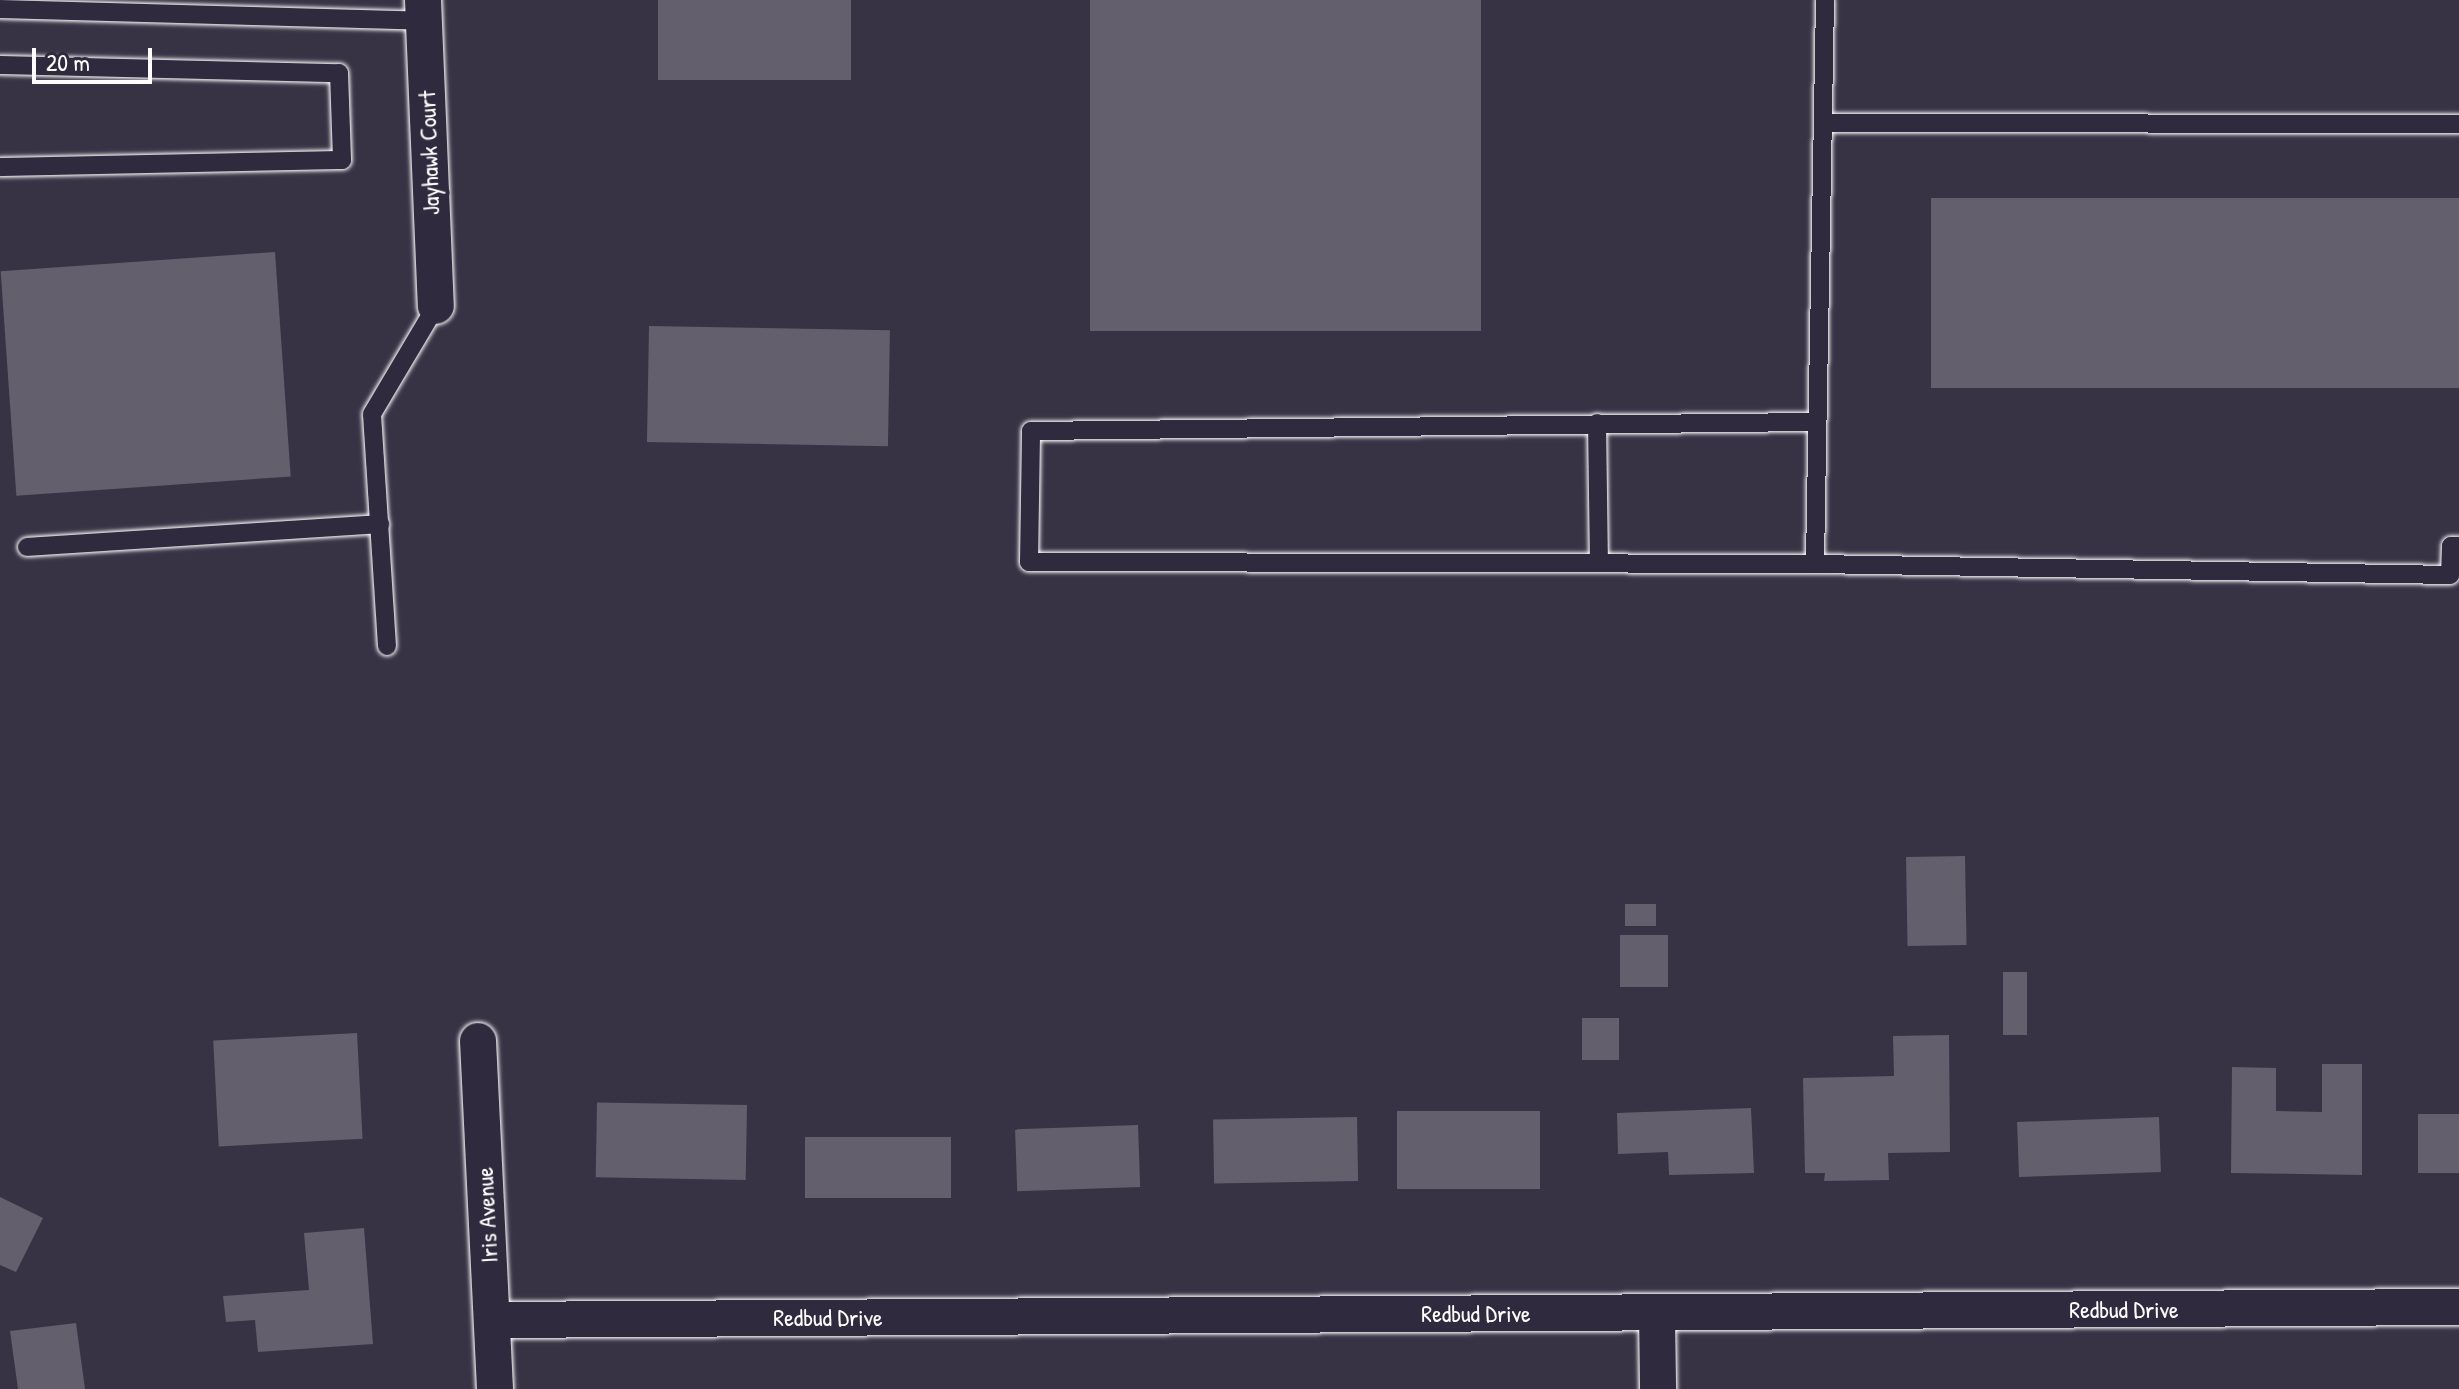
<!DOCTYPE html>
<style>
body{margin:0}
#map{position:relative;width:2459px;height:1389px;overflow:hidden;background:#373345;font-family:"Patrick Hand",sans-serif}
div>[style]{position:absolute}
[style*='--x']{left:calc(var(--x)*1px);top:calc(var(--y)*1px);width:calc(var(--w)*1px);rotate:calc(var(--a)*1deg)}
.building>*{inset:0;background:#635f6d;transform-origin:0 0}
.roads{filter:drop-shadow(0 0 2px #fff) drop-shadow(0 0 2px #fff)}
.lane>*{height:18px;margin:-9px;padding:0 9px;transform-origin:9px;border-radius:9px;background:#2f2a3d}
.street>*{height:36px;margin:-18px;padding:0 18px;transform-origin:18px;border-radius:18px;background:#2f2a3d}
span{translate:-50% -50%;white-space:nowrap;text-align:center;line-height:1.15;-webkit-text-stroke:8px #2f2a3d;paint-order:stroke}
.street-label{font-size:24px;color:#fff}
.scale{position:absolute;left:32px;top:48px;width:120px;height:36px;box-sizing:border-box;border:4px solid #fff;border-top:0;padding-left:10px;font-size:24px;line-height:28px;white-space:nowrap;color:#fff;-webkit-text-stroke:6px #2f2a3d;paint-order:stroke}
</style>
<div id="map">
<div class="building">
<i style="left:658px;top:0;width:193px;height:80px"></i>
<i style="left:1090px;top:0;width:391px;height:331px"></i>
<i style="left:2459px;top:198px;width:190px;height:528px;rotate:90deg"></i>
<i style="left:275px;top:252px;width:225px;height:275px;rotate:86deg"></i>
<i style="left:649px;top:326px;width:241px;height:116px;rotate:1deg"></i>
<i style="left:1965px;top:856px;width:89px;height:59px;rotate:89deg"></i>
<i style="left:1625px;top:904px;width:31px;height:22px"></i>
<i style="left:1620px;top:935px;width:48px;height:52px"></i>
<i style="left:2003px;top:972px;width:24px;height:63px"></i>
<i style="left:1582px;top:1018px;width:37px;height:42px"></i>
<i style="left:357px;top:1033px;width:106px;height:144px;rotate:87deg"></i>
<i style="clip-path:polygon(1949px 1035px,1950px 1152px,1888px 1153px,1889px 1180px,1824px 1181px,1825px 1173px,1805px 1173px,1803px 1078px,1894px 1076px,1893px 1036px)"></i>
<i style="clip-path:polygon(2322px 1064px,2362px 1064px,2362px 1175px,2231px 1173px,2232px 1067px,2276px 1068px,2276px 1111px,2322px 1112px)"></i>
<i style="left:747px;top:1105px;width:75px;height:150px;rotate:91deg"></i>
<i style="clip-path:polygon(1751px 1108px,1754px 1173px,1669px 1175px,1668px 1152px,1618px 1154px,1617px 1113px)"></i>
<i style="left:1397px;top:1111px;width:143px;height:78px"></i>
<i style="left:2459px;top:1114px;width:59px;height:41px;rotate:90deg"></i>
<i style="left:1357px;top:1117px;width:64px;height:144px;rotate:89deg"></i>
<i style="left:2159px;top:1117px;width:55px;height:142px;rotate:88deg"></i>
<i style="left:1138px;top:1125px;width:62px;height:123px;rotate:88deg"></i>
<i style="left:805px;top:1137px;width:146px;height:61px"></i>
<i style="clip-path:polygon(0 1197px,43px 1218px,16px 1272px,0 1265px)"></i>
<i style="clip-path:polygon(364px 1228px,373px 1344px,258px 1352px,255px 1320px,226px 1322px,223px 1296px,309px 1290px,304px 1233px)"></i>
<i style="clip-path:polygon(76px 1323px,85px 1389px,18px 1389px,10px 1331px)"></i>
</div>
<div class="roads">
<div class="lane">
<i style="--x:1825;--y:0;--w:564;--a:91.02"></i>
<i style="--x:1815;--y:564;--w:635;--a:0.99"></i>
<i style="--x:2450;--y:575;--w:29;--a:-88"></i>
<i style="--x:2451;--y:546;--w:8;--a:0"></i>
<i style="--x:0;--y:9;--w:424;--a:1.6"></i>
<i style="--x:0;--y:65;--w:339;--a:1.4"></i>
<i style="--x:339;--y:73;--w:87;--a:88"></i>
<i style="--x:342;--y:160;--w:342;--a:178.8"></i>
<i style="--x:1826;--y:123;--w:633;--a:0.09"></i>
<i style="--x:1597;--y:423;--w:140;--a:89.2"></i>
<i style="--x:27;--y:547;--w:354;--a:-3.7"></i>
<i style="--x:1815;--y:564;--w:786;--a:-179.85"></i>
<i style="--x:1029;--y:562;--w:131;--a:-89.1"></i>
<i style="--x:1031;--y:431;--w:784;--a:-0.66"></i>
<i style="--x:387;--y:646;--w:232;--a:-93.7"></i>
<i style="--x:372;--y:414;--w:126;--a:-59.3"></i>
</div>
<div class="street">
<i style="--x:423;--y:0;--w:306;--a:87.6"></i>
<i style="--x:478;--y:1041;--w:348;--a:87.2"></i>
<i style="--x:1657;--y:1313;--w:76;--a:89.2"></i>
<i style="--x:492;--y:1320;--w:1967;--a:-0.38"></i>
</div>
</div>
<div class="street-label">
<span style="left:429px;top:153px;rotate:-92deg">Jayhawk Court</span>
<span style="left:487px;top:1215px;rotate:-93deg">Iris Avenue</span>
<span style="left:2124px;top:1310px">Redbud Drive</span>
<span style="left:1476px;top:1314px">Redbud Drive</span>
<span style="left:828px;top:1318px">Redbud Drive</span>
</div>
<div class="scale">20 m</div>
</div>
